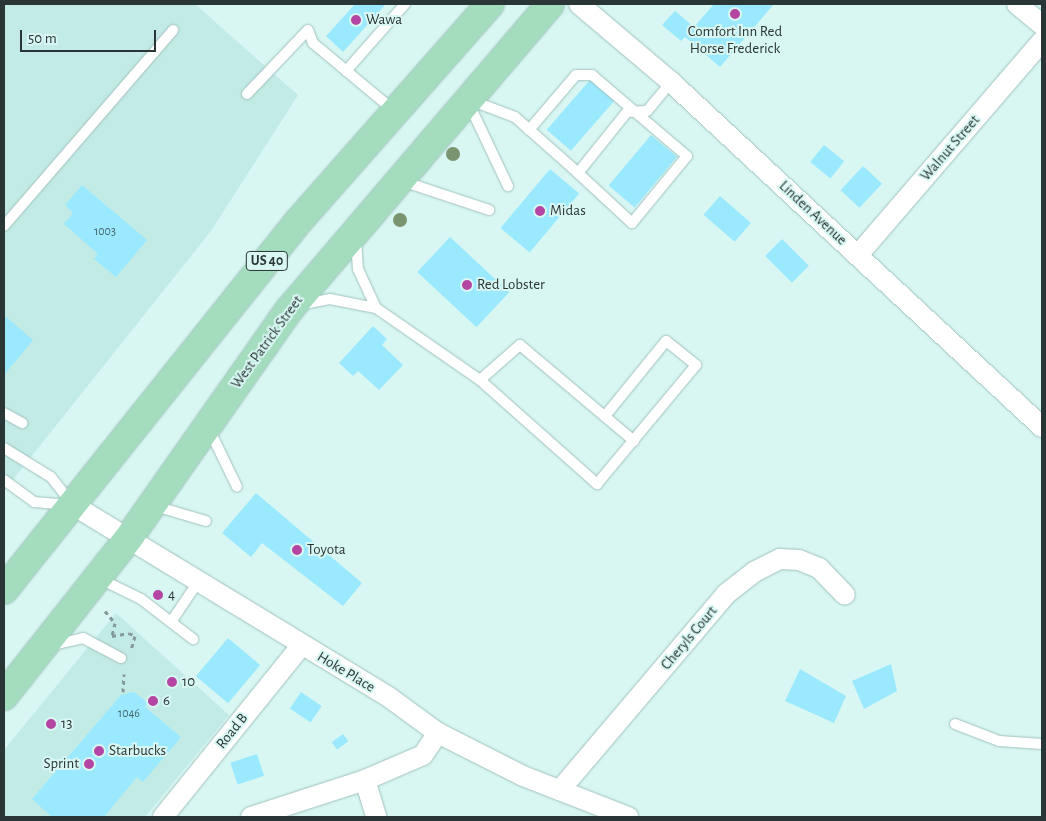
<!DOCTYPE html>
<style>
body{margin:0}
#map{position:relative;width:1046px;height:821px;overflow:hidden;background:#d8f7f3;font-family:"Alegreya Sans",sans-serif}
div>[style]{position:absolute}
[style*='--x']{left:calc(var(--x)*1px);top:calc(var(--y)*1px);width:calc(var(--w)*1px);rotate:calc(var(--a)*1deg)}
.built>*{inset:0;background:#c3ebe6}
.building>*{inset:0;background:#9be9ff;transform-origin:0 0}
.path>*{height:3px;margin-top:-1.5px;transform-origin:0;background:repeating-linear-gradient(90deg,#849a98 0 4px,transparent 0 8px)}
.roads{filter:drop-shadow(0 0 1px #a2c1bd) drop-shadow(0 0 1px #a2c1bd)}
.lane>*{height:10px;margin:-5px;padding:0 5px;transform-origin:5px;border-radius:5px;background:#fff}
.street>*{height:20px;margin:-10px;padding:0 10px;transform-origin:10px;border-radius:10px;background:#fff}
.primary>*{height:28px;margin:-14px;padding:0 14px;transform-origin:14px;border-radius:14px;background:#a4dcbe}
.trees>*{width:14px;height:14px;margin:-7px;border-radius:50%;background:#79946f}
.dots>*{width:14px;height:14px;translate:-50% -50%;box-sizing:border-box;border:2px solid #d8f7f3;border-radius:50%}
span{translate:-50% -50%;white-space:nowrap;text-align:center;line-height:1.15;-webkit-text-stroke:4px #d8f7f3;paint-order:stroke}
.number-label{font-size:12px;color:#466368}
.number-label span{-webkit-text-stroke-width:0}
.shield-label span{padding:1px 4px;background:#d8f7f3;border:1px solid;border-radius:4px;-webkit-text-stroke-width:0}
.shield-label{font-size:14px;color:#2a3635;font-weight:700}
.poi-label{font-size:15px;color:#2a3635}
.left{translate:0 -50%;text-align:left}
.right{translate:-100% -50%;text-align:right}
.street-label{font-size:15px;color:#2a3635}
.frame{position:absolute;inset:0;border:5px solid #2a3635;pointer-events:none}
.scale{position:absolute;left:20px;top:30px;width:136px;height:22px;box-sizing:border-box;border:2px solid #2a3635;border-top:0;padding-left:6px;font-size:15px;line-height:18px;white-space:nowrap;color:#2a3635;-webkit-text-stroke:4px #d8f7f3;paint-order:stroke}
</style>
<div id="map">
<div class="built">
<i style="clip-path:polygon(4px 4px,195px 4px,298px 95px,211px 231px,4px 491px)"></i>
<i style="clip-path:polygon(116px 613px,229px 715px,145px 817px,4px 817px,4px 750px)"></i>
</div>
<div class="building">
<i style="clip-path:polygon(355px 4px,386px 4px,343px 52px,326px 36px)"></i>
<i style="clip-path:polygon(714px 4px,774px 4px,720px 67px,685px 37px,681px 41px,662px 25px,675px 11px,694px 27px)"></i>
<i style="left:590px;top:80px;width:32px;height:66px;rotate:41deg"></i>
<i style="left:651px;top:135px;width:34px;height:66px;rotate:40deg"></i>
<i style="left:824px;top:145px;width:26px;height:22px;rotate:39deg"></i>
<i style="left:863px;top:166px;width:26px;height:33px;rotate:43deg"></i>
<i style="left:550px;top:169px;width:38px;height:77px;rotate:40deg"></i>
<i style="clip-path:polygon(82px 185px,147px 240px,116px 277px,94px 259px,98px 254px,64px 224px,73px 213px,65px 205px)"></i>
<i style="left:720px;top:196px;width:41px;height:25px;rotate:41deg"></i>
<i style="left:450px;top:237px;width:81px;height:48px;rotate:43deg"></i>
<i style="left:782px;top:239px;width:38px;height:24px;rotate:45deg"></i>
<i style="clip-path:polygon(4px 315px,33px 340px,4px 375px)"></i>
<i style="clip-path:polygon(373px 326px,387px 339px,382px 345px,403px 365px,379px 390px,358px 371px,353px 376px,339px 363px)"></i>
<i style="clip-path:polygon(256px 493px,362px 583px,343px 606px,262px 543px,251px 557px,222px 533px)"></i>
<i style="left:228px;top:638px;width:42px;height:50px;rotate:40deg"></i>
<i style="clip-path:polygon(891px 664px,897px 691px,864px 709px,852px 681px)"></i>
<i style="clip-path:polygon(800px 669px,846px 696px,834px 723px,785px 701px)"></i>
<i style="clip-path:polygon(134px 692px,148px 703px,145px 707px,181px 737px,143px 782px,137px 777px,104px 817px,52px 817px,32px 799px,121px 695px)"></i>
<i style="left:301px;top:692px;width:25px;height:20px;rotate:34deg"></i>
<i style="left:343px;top:734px;width:9px;height:14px;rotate:54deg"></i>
<i style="left:257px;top:754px;width:23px;height:28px;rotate:72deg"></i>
</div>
<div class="path">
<i style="--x:105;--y:611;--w:16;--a:50"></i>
<i style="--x:115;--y:623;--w:13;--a:103"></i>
<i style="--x:112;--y:636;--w:17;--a:-10"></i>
<i style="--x:129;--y:633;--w:7;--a:27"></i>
<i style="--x:135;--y:636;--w:15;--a:106"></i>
<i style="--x:123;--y:692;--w:18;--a:-87"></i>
</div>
<div class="roads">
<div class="lane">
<i style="--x:346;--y:71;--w:89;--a:-48.6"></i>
<i style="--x:247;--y:94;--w:88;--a:-46.4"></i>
<i style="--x:308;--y:30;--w:14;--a:69"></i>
<i style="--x:313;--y:43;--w:104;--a:39.9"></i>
<i style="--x:470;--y:100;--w:48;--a:20.7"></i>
<i style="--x:515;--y:117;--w:84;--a:41.6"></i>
<i style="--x:578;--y:173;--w:78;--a:-51.2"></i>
<i style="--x:627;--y:112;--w:20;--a:-3"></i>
<i style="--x:647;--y:111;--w:38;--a:-50"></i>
<i style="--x:469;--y:104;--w:91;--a:64.6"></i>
<i style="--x:529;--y:130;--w:72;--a:-49.5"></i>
<i style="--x:576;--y:75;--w:16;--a:0"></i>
<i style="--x:592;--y:75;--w:125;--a:40.5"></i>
<i style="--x:687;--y:156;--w:87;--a:129.4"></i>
<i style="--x:632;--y:223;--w:74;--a:-137.2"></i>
<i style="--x:402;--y:181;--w:92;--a:18.4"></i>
<i style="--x:4;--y:226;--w:259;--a:-49.2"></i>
<i style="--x:356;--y:241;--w:28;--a:86"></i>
<i style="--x:358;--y:269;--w:43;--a:65.2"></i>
<i style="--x:304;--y:304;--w:26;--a:-11"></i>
<i style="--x:330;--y:299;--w:47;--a:11.1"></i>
<i style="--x:376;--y:308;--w:126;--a:34.7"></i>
<i style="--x:480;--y:380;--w:157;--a:41.6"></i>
<i style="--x:597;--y:484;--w:155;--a:-50.2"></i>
<i style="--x:696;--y:365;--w:38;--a:-141"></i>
<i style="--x:666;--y:341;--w:97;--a:129.1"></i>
<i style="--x:480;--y:380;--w:53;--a:-41.2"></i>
<i style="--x:520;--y:345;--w:149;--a:40.1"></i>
<i style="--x:4;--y:413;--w:21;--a:29"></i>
<i style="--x:209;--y:429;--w:64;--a:64.2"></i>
<i style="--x:4;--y:448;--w:55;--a:31.7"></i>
<i style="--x:51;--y:477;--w:33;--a:52"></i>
<i style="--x:4;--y:480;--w:37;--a:36"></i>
<i style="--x:34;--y:502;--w:34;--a:5"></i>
<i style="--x:155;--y:506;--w:53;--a:16.4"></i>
<i style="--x:98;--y:578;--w:48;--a:26"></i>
<i style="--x:141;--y:599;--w:66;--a:37.6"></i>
<i style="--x:171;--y:622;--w:48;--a:-56"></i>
<i style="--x:53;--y:645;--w:31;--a:-13"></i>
<i style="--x:83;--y:638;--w:43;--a:27.8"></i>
<i style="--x:955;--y:724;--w:47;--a:21.1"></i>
<i style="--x:999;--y:741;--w:43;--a:4"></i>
</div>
<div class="street">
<i style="--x:579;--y:4;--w:121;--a:40.3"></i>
<i style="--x:671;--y:82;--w:507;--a:42.92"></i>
<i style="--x:1017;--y:4;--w:33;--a:40"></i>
<i style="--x:858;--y:255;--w:282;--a:-49.3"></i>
<i style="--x:73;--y:505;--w:371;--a:31.3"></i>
<i style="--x:390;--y:698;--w:59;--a:36.1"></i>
<i style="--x:438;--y:733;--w:95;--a:26.8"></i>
<i style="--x:523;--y:776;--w:113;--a:21.3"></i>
<i style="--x:365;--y:780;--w:39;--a:73"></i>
<i style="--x:560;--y:790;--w:257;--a:-49.7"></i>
<i style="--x:726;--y:594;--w:36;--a:-38"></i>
<i style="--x:754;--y:572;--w:29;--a:-27"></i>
<i style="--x:780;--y:559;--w:19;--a:3"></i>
<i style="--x:799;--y:560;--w:22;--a:22"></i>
<i style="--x:819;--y:568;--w:37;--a:46"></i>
<i style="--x:163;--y:817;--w:221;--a:-51.1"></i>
<i style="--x:251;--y:817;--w:120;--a:-18"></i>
<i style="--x:365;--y:780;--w:63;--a:-23.3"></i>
<i style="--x:423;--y:755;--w:27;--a:-56"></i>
</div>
<div class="primary">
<i style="--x:4;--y:590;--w:470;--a:-51.4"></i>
<i style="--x:297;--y:223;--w:292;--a:-48.6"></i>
<i style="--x:4;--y:696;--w:200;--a:-51.7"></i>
<i style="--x:128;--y:539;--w:280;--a:-54.9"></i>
<i style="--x:289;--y:310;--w:402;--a:-49.5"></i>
</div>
</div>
<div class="trees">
<i style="left:453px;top:154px"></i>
<i style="left:400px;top:220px"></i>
</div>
<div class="dots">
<i style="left:735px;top:14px;background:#b545a2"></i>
<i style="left:356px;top:20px;background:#b545a2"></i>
<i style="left:540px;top:211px;background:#b545a2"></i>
<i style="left:467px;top:285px;background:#b545a2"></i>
<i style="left:297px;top:550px;background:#b545a2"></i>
<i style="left:158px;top:595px;background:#b545a2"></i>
<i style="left:172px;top:682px;background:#b545a2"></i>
<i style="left:153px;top:701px;background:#b545a2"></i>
<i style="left:51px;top:724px;background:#b545a2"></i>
<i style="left:99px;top:751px;background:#b545a2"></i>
<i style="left:89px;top:764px;background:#b545a2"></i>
</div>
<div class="number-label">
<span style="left:105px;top:232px">1003</span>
<span style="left:129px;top:714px">1046</span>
</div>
<div class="shield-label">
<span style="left:267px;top:261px">US 40</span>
</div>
<div class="poi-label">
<span class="left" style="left:366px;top:20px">Wawa</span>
<span style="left:735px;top:40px">Comfort Inn Red<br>Horse Frederick</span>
<span class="left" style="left:550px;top:211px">Midas</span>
<span class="left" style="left:477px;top:285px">Red Lobster</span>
<span class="left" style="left:307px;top:550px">Toyota</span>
<span class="left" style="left:168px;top:595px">4</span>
<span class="left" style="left:182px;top:682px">10</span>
<span class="left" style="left:163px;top:701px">6</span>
<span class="left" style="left:61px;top:724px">13</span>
<span class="left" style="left:109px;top:751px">Starbucks</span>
<span class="right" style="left:79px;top:764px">Sprint</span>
</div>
<div class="street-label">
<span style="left:950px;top:148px;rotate:-49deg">Walnut Street</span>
<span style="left:813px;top:213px;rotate:43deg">Linden Avenue</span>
<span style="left:267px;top:342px;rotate:-54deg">West Patrick Street</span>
<span style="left:689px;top:638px;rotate:-50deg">Cheryls Court</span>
<span style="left:346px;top:672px;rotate:31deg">Hoke Place</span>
<span style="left:232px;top:731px;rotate:-51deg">Road B</span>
</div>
<div class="frame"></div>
<div class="scale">50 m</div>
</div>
